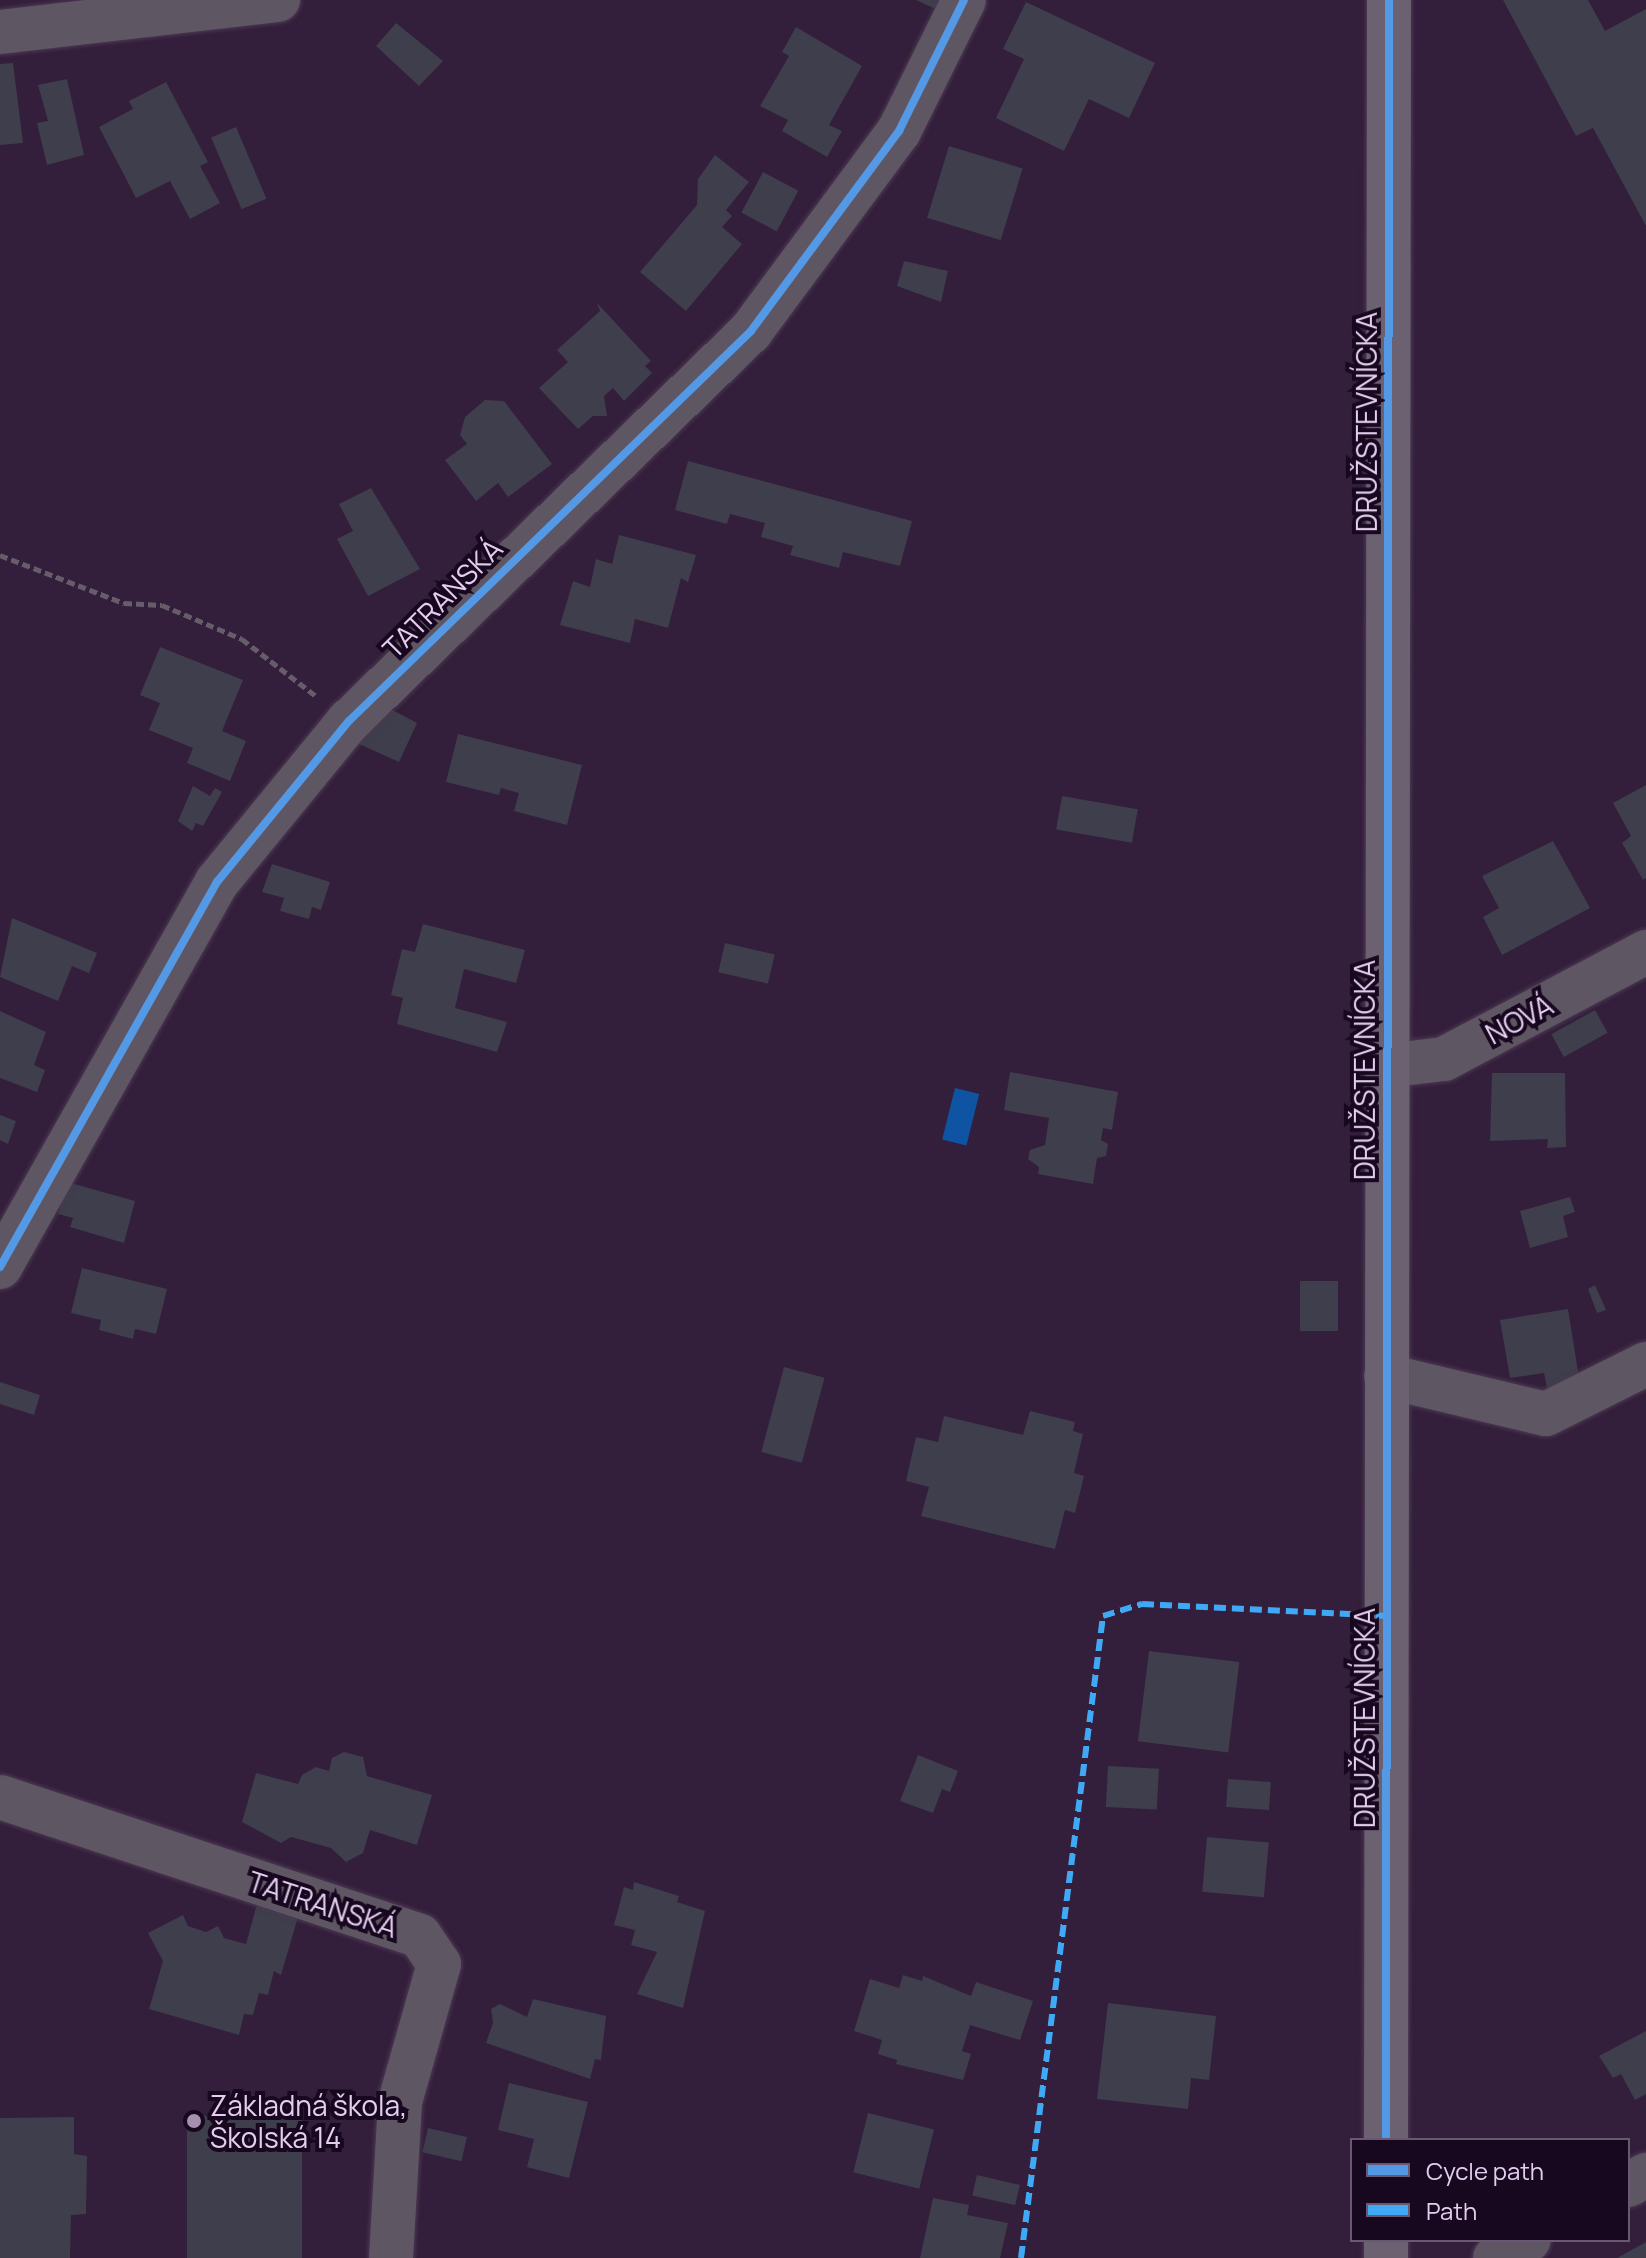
<!DOCTYPE html>
<meta charset="utf-8">
<style>
body{margin:0}
#map{position:relative;width:1646px;height:2258px;overflow:hidden;background:#331e3b;font-family:Manrope,sans-serif}
div>[style]{position:absolute}
[style*='--x']{left:calc(var(--x)*1px);top:calc(var(--y)*1px);width:calc(var(--w)*1px);rotate:calc(var(--a)*1deg)}
.water>*{inset:0;background:#0e54a2;transform-origin:0 0}
.building>*{inset:0;background:#3e3e4c;transform-origin:0 0}
.path>*{height:5px;margin-top:-2.5px;transform-origin:0;background:repeating-linear-gradient(90deg,#665c6a 0 8px,transparent 0 12px)}
.roads{filter:drop-shadow(0 0 2px #4b3952) drop-shadow(0 0 2px #4b3952)}
.minor>*{height:44px;margin:-22px;padding:0 22px;transform-origin:22px;border-radius:22px;background:#5f5663}
.major>*{height:44px;margin:-22px;padding:0 22px;transform-origin:22px;border-radius:22px;background:#6b6170}
.quiet>*{height:6px;margin-top:-3px;transform-origin:0;background:repeating-linear-gradient(90deg,#3fa9f5 0 12px,transparent 0 18px)}
.cycleway>*{height:8px;margin:-4px;padding:0 4px;transform-origin:4px;border-radius:4px;background:#5399e6}
.dots>*{width:22px;height:22px;translate:-50% -50%;box-sizing:border-box;border:4px solid #18081f;border-radius:50%}
span{translate:-50% -50%;white-space:nowrap;text-align:center;line-height:1.15;-webkit-text-stroke:8px #18081f;paint-order:stroke}
.street-label{font-size:28px;color:#e4ceef}
.poi-label{font-size:28px;color:#e4ceef}
.left{translate:0 -50%;text-align:left}
.legend{position:absolute;left:1350px;top:2138px;width:280px;height:104px;box-sizing:border-box;background:#18081f;border:2px solid #6a5772;margin:0;padding:10px 14px;list-style:none;font-size:24px;color:#e4ceef}
.legend li{display:flex;align-items:center;gap:16px;height:40px}
.legend b{width:40px;border:2px solid #6a5772}
</style>
<div id="map">
<div class="water">
<i style="left:955px;top:1088px;width:25px;height:53px;rotate:14deg"></i>
</div>
<div class="building">
<i style="clip-path:polygon(916px 0,948px 0,942px 12px)"></i>
<i style="clip-path:polygon(1503px 0,1588px 0,1605px 31px,1646px 9px,1646px 226px,1593px 128px,1576px 136px)"></i>
<i style="clip-path:polygon(1026px 2px,1155px 63px,1129px 118px,1089px 99px,1064px 151px,996px 118px,1024px 59px,1003px 49px)"></i>
<i style="clip-path:polygon(396px 23px,443px 61px,419px 86px,376px 46px)"></i>
<i style="clip-path:polygon(796px 27px,862px 66px,829px 125px,842px 131px,827px 157px,782px 131px,788px 120px,760px 106px,789px 56px,782px 52px)"></i>
<i style="clip-path:polygon(13px 63px,23px 143px,0 145px,0 64px)"></i>
<i style="clip-path:polygon(67px 79px,84px 155px,47px 165px,37px 123px,48px 121px,38px 85px)"></i>
<i style="clip-path:polygon(166px 82px,208px 162px,200px 166px,220px 203px,190px 219px,170px 181px,136px 198px,99px 127px,133px 109px,129px 101px)"></i>
<i style="left:236px;top:127px;width:78px;height:27px;rotate:67deg"></i>
<i style="left:949px;top:146px;width:77px;height:75px;rotate:17deg"></i>
<i style="clip-path:polygon(715px 155px,749px 182px,726px 210px,732px 216px,722px 227px,742px 244px,686px 311px,640px 272px,697px 205px,698px 179px)"></i>
<i style="left:763px;top:172px;width:40px;height:46px;rotate:28deg"></i>
<i style="clip-path:polygon(904px 261px,948px 271px,941px 302px,897px 286px)"></i>
<i style="clip-path:polygon(597px 303px,651px 361px,645px 366px,652px 373px,624px 401px,613px 388px,604px 396px,607px 416px,593px 416px,578px 429px,539px 388px,568px 362px,557px 350px,600px 311px)"></i>
<i style="clip-path:polygon(485px 400px,504px 401px,552px 464px,508px 497px,498px 483px,476px 501px,445px 460px,467px 444px,460px 435px,465px 417px)"></i>
<i style="clip-path:polygon(688px 461px,912px 521px,900px 566px,843px 552px,839px 568px,790px 555px,793px 546px,761px 537px,765px 523px,730px 514px,727px 524px,675px 510px)"></i>
<i style="clip-path:polygon(371px 488px,420px 569px,368px 596px,337px 539px,353px 531px,339px 504px)"></i>
<i style="clip-path:polygon(619px 535px,696px 555px,688px 582px,681px 578px,668px 628px,635px 619px,630px 643px,560px 625px,573px 581px,590px 587px,596px 559px,612px 564px)"></i>
<i style="clip-path:polygon(160px 647px,243px 680px,222px 731px,246px 741px,230px 781px,187px 763px,193px 748px,149px 730px,160px 703px,140px 695px)"></i>
<i style="clip-path:polygon(385px 706px,417px 723px,399px 762px,357px 743px)"></i>
<i style="clip-path:polygon(458px 734px,582px 765px,567px 825px,514px 811px,519px 793px,501px 788px,499px 795px,446px 782px)"></i>
<i style="clip-path:polygon(1646px 785px,1646px 878px,1643px 880px,1622px 843px,1631px 836px,1613px 803px)"></i>
<i style="clip-path:polygon(193px 786px,210px 796px,215px 788px,222px 792px,203px 826px,196px 823px,192px 831px,178px 821px)"></i>
<i style="left:1062px;top:796px;width:77px;height:34px;rotate:10deg"></i>
<i style="clip-path:polygon(1553px 841px,1590px 908px,1502px 955px,1483px 917px,1499px 908px,1482px 876px)"></i>
<i style="clip-path:polygon(272px 864px,330px 882px,321px 910px,312px 907px,309px 919px,280px 911px,284px 898px,262px 892px)"></i>
<i style="clip-path:polygon(12px 918px,97px 953px,89px 973px,72px 966px,58px 1001px,0 977px)"></i>
<i style="clip-path:polygon(423px 924px,525px 950px,516px 983px,464px 969px,455px 1008px,507px 1022px,497px 1052px,397px 1024px,403px 998px,391px 995px,402px 949px,415px 952px)"></i>
<i style="left:725px;top:943px;width:51px;height:30px;rotate:13deg"></i>
<i style="left:1595px;top:1010px;width:26px;height:50px;rotate:61deg"></i>
<i style="clip-path:polygon(0 1011px,46px 1032px,34px 1065px,45px 1070px,37px 1092px,0 1078px)"></i>
<i style="clip-path:polygon(1010px 1072px,1118px 1092px,1112px 1130px,1103px 1128px,1101px 1140px,1108px 1144px,1106px 1156px,1097px 1158px,1093px 1184px,1038px 1174px,1039px 1167px,1028px 1159px,1030px 1150px,1045px 1145px,1049px 1118px,1004px 1110px)"></i>
<i style="clip-path:polygon(1492px 1073px,1565px 1073px,1566px 1147px,1547px 1148px,1548px 1139px,1490px 1141px)"></i>
<i style="clip-path:polygon(0 1115px,16px 1121px,8px 1144px,0 1140px)"></i>
<i style="clip-path:polygon(67px 1182px,135px 1201px,124px 1243px,70px 1227px,73px 1218px,58px 1214px)"></i>
<i style="clip-path:polygon(1570px 1197px,1575px 1212px,1563px 1216px,1568px 1237px,1530px 1248px,1520px 1211px)"></i>
<i style="clip-path:polygon(82px 1268px,167px 1289px,156px 1334px,135px 1329px,133px 1339px,99px 1330px,101px 1320px,71px 1313px)"></i>
<i style="left:1300px;top:1281px;width:38px;height:50px"></i>
<i style="clip-path:polygon(1595px 1285px,1606px 1310px,1597px 1313px,1588px 1289px)"></i>
<i style="clip-path:polygon(1568px 1309px,1580px 1384px,1547px 1388px,1544px 1373px,1510px 1378px,1500px 1320px)"></i>
<i style="left:784px;top:1367px;width:42px;height:88px;rotate:15deg"></i>
<i style="clip-path:polygon(0 1382px,40px 1395px,34px 1415px,0 1404px)"></i>
<i style="clip-path:polygon(1030px 1411px,1075px 1422px,1073px 1431px,1083px 1434px,1074px 1473px,1084px 1476px,1075px 1513px,1065px 1510px,1055px 1549px,921px 1516px,929px 1487px,906px 1481px,916px 1437px,938px 1442px,944px 1416px,1023px 1435px)"></i>
<i style="left:1149px;top:1651px;width:91px;height:91px;rotate:7deg"></i>
<i style="clip-path:polygon(344px 1752px,363px 1757px,367px 1776px,432px 1795px,417px 1845px,370px 1830px,363px 1853px,346px 1862px,331px 1848px,291px 1837px,281px 1843px,242px 1822px,256px 1773px,298px 1784px,302px 1775px,316px 1767px,329px 1771px,332px 1758px)"></i>
<i style="clip-path:polygon(918px 1755px,958px 1771px,950px 1792px,942px 1789px,933px 1813px,900px 1801px)"></i>
<i style="left:1108px;top:1766px;width:51px;height:41px;rotate:3deg"></i>
<i style="left:1228px;top:1779px;width:43px;height:28px;rotate:4deg"></i>
<i style="left:1207px;top:1837px;width:62px;height:55px;rotate:5deg"></i>
<i style="clip-path:polygon(634px 1882px,679px 1896px,677px 1902px,705px 1911px,683px 2008px,637px 1994px,657px 1952px,631px 1945px,635px 1930px,614px 1925px,624px 1887px,633px 1890px)"></i>
<i style="clip-path:polygon(259px 1897px,300px 1910px,281px 1975px,274px 1971px,268px 1995px,259px 1993px,253px 2015px,244px 2014px,239px 2035px,149px 2009px,163px 1961px,148px 1933px,183px 1915px,188px 1926px,206px 1932px,218px 1926px,224px 1938px,246px 1944px)"></i>
<i style="clip-path:polygon(903px 1975px,922px 1981px,923px 1976px,971px 1996px,976px 1982px,1033px 2001px,1020px 2040px,970px 2025px,962px 2051px,971px 2054px,963px 2080px,896px 2064px,897px 2060px,878px 2054px,882px 2040px,854px 2031px,870px 1979px,899px 1988px)"></i>
<i style="clip-path:polygon(533px 1999px,606px 2016px,601px 2060px,595px 2059px,590px 2079px,486px 2043px,493px 2023px,491px 2009px,500px 2004px,527px 2017px)"></i>
<i style="clip-path:polygon(1108px 2003px,1216px 2016px,1209px 2080px,1191px 2078px,1188px 2109px,1097px 2099px)"></i>
<i style="clip-path:polygon(1646px 2031px,1646px 2094px,1635px 2100px,1621px 2074px,1613px 2078px,1599px 2056px)"></i>
<i style="clip-path:polygon(509px 2083px,588px 2102px,569px 2178px,527px 2167px,534px 2139px,498px 2130px)"></i>
<i style="left:868px;top:2113px;width:68px;height:61px;rotate:14deg"></i>
<i style="left:302px;top:2116px;width:142px;height:115px;rotate:90deg"></i>
<i style="clip-path:polygon(74px 2117px,74px 2154px,87px 2156px,86px 2214px,71px 2215px,70px 2258px,0 2258px,0 2118px)"></i>
<i style="left:428px;top:2128px;width:40px;height:25px;rotate:13deg"></i>
<i style="left:977px;top:2175px;width:44px;height:21px;rotate:13deg"></i>
<i style="clip-path:polygon(933px 2198px,969px 2205px,967px 2215px,1008px 2223px,1000px 2258px,920px 2258px)"></i>
<i style="clip-path:polygon(1646px 2242px,1646px 2258px,1617px 2258px)"></i>
</div>
<div class="path">
<i style="--x:0;--y:555;--w:133;--a:21.2"></i>
<i style="--x:124;--y:603;--w:38;--a:3"></i>
<i style="--x:162;--y:605;--w:87;--a:23"></i>
<i style="--x:242;--y:639;--w:93;--a:37.6"></i>
</div>
<div class="roads">
<div class="minor">
<i style="--x:0;--y:32;--w:280;--a:-6.6"></i>
<i style="--x:1385;--y:1066;--w:59;--a:-6.8"></i>
<i style="--x:1444;--y:1059;--w:229;--a:-27.9"></i>
<i style="--x:0;--y:1267;--w:442;--a:-60.6"></i>
<i style="--x:217;--y:882;--w:208;--a:-50.7"></i>
<i style="--x:349;--y:721;--w:560;--a:-44.13"></i>
<i style="--x:751;--y:331;--w:249;--a:-53.5"></i>
<i style="--x:899;--y:131;--w:146;--a:-63.6"></i>
<i style="--x:1386;--y:1376;--w:164;--a:13.4"></i>
<i style="--x:1546;--y:1414;--w:112;--a:-26.6"></i>
<i style="--x:0;--y:1797;--w:442;--a:18.3"></i>
<i style="--x:420;--y:1936;--w:34;--a:56"></i>
<i style="--x:439;--y:1964;--w:143;--a:105.8"></i>
<i style="--x:400;--y:2102;--w:156;--a:93.3"></i>
<i style="--x:1628;--y:2185;--w:21;--a:-29"></i>
<i style="--x:1495;--y:2258;--w:38;--a:-28"></i>
</div>
<div class="major">
<i style="--x:1386;--y:2140;--w:2140;--a:-89.92"></i>
<i style="--x:1386;--y:2240;--w:18;--a:90"></i>
</div>
</div>
<div class="quiet">
<i style="--x:1021;--y:2258;--w:647;--a:-82.72"></i>
<i style="--x:1103;--y:1616;--w:41;--a:-17.1"></i>
<i style="--x:1142;--y:1604;--w:243;--a:2.8"></i>
</div>
<div class="cycleway">
<i style="--x:0;--y:1267;--w:442;--a:-60.6"></i>
<i style="--x:217;--y:882;--w:208;--a:-50.7"></i>
<i style="--x:349;--y:721;--w:560;--a:-44.13"></i>
<i style="--x:751;--y:331;--w:249;--a:-53.5"></i>
<i style="--x:899;--y:131;--w:146;--a:-63.6"></i>
<i style="--x:1386;--y:2140;--w:2140;--a:-89.92"></i>
</div>
<div class="dots">
<i style="left:194px;top:2121px;background:#a690b0"></i>
</div>
<div class="street-label">
<span style="left:1366px;top:422px;rotate:-90deg">DRUŽSTEVNÍCKA</span>
<span style="left:442px;top:598px;rotate:-45deg">TATRANSKÁ</span>
<span style="left:1519px;top:1019px;rotate:-28deg">NOVÁ</span>
<span style="left:1364px;top:1070px;rotate:-90deg">DRUŽSTEVNÍCKA</span>
<span style="left:1364px;top:1718px;rotate:-90deg">DRUŽSTEVNÍCKA</span>
<span style="left:323px;top:1904px;rotate:18deg">TATRANSKÁ</span>
</div>
<div class="poi-label">
<span class="left" style="left:210px;top:2121px">Základná škola,<br>Školská 14</span>
</div>
<ul class="legend">
<li><b style="height:10px;background:#5399e6"></b>Cycle path</li>
<li><b style="height:10px;background:#3fa9f5"></b>Path</li>
</ul>
</div>
